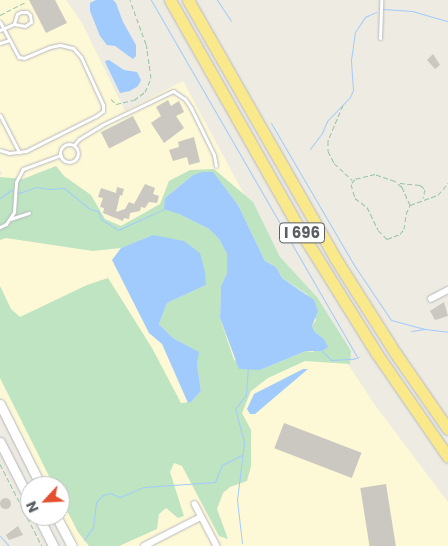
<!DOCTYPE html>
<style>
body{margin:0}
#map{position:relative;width:448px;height:546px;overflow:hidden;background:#edebe2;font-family:Poppins,sans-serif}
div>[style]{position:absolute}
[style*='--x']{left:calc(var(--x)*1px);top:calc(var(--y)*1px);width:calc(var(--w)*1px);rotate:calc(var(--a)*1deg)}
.commercial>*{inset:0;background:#fdf8d6}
.green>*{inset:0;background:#bee4c2}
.water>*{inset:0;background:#a1cbfd}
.stream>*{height:1px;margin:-0.5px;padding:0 0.5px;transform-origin:0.5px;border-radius:0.5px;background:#a1cbfd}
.building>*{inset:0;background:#cac8c1;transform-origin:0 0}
.round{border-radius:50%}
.path>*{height:1px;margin-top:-0.5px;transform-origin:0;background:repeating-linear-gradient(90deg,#96c3a8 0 5px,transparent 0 7.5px)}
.roads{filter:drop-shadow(0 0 1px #b7b9be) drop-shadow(0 0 1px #b7b9be)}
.service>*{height:3px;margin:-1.5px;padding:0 1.5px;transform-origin:1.5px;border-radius:1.5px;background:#fff}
.service>.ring{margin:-1.5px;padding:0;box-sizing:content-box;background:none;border:3px solid #fff;border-radius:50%}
.minor>*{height:5.5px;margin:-2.75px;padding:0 2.75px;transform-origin:2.75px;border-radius:2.75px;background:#fff}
.secondary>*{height:9px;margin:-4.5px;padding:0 4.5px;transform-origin:4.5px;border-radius:4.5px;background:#fff}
.motorway>*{height:11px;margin:-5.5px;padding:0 5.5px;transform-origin:5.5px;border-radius:5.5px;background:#fae98b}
span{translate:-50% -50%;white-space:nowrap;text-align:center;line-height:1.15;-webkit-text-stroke:4.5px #fff;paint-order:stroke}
.shield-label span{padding:1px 4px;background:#fff;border:1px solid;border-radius:4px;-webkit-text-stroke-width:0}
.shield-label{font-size:15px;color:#5a5d62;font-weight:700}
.north{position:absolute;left:20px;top:476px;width:50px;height:50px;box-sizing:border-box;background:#fff;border:1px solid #bdbec0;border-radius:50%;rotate:245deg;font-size:14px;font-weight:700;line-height:20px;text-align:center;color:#5a5d62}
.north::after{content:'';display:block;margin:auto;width:18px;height:22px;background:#e5502f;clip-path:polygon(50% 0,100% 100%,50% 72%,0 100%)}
</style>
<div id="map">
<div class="commercial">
<i style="clip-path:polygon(0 0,66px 0,82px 23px,125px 111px,183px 81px,267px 237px,336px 346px,375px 405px,448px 502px,448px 546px,77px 546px,60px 516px,60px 486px,44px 486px,0 398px,0 175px,2px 174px,0 170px)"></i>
</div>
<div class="green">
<i style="clip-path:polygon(evenodd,56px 166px,64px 176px,91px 195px,105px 219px,121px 226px,160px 204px,169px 181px,190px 170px,214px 169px,253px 202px,280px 257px,317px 297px,351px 351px,350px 364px,305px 361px,268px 378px,251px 391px,242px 413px,251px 430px,251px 466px,247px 481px,230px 487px,223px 493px,217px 509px,228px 539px,219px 536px,182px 466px,174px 463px,170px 472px,184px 516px,178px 518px,166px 508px,159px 514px,157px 529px,119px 546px,89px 546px,78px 532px,60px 497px,60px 486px,54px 486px,0 378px,0 286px,11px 309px,20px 317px,87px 285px,108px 278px,152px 348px,181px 403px,191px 402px,201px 391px,197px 364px,198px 352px,173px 338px,159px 324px,167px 303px,206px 285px,154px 235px,121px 248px,93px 251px,6px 238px,0 240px,0 177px,23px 179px,56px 166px,213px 173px,238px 205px,265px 261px,276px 267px,282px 278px,307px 294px,316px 320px,312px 326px,315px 332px,324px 339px,313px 352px,306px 351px,260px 370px,234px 360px,220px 318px,221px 286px,227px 273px,227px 254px,219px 239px,209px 229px,179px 214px,165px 198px,193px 175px,213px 173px)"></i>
</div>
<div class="water">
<i style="clip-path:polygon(96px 0,113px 0,116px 3px,123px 22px,136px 45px,136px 56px,133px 59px,115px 46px,107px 45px,100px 36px,90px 11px,90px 3px)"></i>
<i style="clip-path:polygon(109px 60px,124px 70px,137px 72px,141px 80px,138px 86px,130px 91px,120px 93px,106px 64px,105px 61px)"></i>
<i style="clip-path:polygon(203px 172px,213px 172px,238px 205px,265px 261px,276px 267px,282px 278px,314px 300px,318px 311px,312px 326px,315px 332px,324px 339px,328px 347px,322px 351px,306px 351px,260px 370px,239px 369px,220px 318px,221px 286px,227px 273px,227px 254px,219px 239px,209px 229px,179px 214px,164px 209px,165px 198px,193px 175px)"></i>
<i style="clip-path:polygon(153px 235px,184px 241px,200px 253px,205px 272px,206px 285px,167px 303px,159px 324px,173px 338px,199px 352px,197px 364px,201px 391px,191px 402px,188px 403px,162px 344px,149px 333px,112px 260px,121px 248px)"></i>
<i style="clip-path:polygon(303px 369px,308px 369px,255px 414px,250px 414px,247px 409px,254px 394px)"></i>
</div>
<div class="stream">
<i style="--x:151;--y:0;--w:412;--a:60"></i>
<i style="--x:217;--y:0;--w:25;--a:56"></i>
<i style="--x:382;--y:9;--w:30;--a:4"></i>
<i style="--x:412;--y:11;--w:37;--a:16"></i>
<i style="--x:271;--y:123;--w:164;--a:59.7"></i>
<i style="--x:354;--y:265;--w:66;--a:56.1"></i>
<i style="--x:391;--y:320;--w:35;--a:15"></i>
<i style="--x:425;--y:329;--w:23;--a:7"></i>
<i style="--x:310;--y:149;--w:20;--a:-53"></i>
<i style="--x:322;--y:133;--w:13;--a:-67"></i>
<i style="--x:327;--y:121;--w:33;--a:-46"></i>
<i style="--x:350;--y:97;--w:8;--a:-67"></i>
<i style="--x:353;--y:90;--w:30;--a:-94"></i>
<i style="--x:351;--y:60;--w:28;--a:-82"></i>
<i style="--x:355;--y:32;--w:18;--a:-56"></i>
<i style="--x:365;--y:17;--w:12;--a:-24"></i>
<i style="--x:0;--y:198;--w:14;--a:-36"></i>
<i style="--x:11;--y:190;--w:9;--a:21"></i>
<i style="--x:19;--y:193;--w:18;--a:-19"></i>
<i style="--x:36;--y:187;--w:12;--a:9"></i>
<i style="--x:48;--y:189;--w:16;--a:-4"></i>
<i style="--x:64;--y:188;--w:33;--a:39"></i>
<i style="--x:90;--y:209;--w:8;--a:14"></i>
<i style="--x:98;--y:211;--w:9;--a:69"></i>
<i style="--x:101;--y:219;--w:20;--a:33"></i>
<i style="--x:118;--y:230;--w:51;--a:-24.5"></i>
<i style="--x:411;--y:331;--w:14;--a:-8"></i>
<i style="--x:322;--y:351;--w:13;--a:45"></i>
<i style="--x:331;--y:360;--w:22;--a:-3"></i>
<i style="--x:353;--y:359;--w:6;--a:-18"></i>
<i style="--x:0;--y:536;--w:13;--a:48"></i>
<i style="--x:84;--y:540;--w:16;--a:-55"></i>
<i style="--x:93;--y:527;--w:25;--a:-83"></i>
<i style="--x:96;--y:502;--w:10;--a:-45"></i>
<i style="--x:103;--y:495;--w:7;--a:-16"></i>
<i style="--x:110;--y:493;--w:11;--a:22"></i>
<i style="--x:120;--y:497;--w:26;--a:-23"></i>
<i style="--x:144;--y:487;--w:71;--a:-4"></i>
<i style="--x:215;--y:482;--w:18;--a:-68"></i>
<i style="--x:222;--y:465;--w:22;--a:-27"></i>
<i style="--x:242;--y:543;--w:43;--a:-96.6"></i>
<i style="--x:237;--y:500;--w:58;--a:-83.1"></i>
<i style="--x:244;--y:442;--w:34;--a:-105"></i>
<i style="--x:235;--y:409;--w:18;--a:-52"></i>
<i style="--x:246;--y:395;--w:27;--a:-86"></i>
</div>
<div class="building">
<i style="clip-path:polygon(29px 0,55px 0,67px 23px,46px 33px)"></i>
<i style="clip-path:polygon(433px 54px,440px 65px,435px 69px,427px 60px)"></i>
<i style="clip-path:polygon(168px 100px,171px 106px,179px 101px,184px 112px,176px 116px,184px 128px,164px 143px,151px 123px,161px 116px,156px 107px)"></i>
<i style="left:133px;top:116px;width:18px;height:36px;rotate:63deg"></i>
<i style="clip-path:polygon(194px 137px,200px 162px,189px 165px,187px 157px,173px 161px,169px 150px,179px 147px,178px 142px)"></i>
<i style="clip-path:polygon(145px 184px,155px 188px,153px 194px,159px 196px,157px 203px,149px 202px,145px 208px,141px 207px,140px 211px,130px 213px,129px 219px,124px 218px,123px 221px,103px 213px,104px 208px,100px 207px,103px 198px,98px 197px,101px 188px,116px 193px,117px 187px,124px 189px,122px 196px,120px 195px,116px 212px,125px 209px,129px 202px,134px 204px)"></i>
<i style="clip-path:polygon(444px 302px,448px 316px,435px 320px,430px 311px)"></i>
<i style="left:284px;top:423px;width:83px;height:27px;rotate:21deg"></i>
<i style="left:386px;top:484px;width:63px;height:26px;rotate:81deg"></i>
<i class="round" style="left:-0.5px;top:497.5px;width:11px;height:11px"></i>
<i style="clip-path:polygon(18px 526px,23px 535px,9px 540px,6px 535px)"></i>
</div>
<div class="path">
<i style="--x:0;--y:15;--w:30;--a:-27"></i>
<i style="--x:111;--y:99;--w:7;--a:45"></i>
<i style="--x:116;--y:104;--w:18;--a:-13"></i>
<i style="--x:134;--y:100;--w:14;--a:-36"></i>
<i style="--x:145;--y:92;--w:15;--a:-67"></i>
<i style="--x:151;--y:78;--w:34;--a:-98"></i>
<i style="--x:146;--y:44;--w:47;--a:-110"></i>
<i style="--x:343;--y:105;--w:39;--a:113"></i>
<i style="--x:328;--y:141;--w:10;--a:90"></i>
<i style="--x:328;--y:151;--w:13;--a:63"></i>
<i style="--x:334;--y:163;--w:25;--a:43"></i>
<i style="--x:400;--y:183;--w:20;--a:6"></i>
<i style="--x:420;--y:185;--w:6;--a:39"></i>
<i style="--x:425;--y:189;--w:9;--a:103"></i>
<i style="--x:410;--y:205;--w:20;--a:-114"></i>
<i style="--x:402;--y:187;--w:9;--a:-139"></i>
<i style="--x:395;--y:181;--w:21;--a:-161"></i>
<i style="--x:375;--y:174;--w:21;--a:166"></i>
<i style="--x:355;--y:179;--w:6;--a:129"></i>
<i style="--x:351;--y:184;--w:15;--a:74"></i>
<i style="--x:355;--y:198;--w:15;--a:37"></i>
<i style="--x:367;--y:207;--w:25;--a:64"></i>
<i style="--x:378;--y:230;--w:13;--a:45"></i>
<i style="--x:387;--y:239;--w:14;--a:-21"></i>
<i style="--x:400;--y:234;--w:6;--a:-51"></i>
<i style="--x:404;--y:229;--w:15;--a:-82"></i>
<i style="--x:406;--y:214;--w:10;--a:-66"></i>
<i style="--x:410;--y:205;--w:30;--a:-20"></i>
<i style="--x:438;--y:195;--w:16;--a:-50"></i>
<i style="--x:0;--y:464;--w:92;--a:62.9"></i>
</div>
<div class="roads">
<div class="service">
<i style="--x:0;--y:22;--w:40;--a:62"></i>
<i style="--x:19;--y:57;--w:5;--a:11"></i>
<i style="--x:24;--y:58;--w:28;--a:-23"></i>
<i style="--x:50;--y:47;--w:10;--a:-11"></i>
<i style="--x:60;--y:45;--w:13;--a:13"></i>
<i style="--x:73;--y:48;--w:12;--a:48"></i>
<i style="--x:81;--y:57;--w:53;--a:65.4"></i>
<i style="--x:103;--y:105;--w:6;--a:90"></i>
<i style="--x:103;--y:111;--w:9;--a:144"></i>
<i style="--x:96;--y:116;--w:78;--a:153.4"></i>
<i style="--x:26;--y:151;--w:17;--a:173"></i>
<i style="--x:9;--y:153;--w:9;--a:-162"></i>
<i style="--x:0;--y:30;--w:15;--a:-23"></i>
<i style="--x:14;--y:24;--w:11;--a:10"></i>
<i style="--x:25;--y:26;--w:7;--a:-34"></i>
<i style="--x:31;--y:22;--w:7;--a:-98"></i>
<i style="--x:30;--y:15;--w:4;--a:-135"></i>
<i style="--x:27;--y:12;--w:6;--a:180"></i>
<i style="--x:21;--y:12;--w:4;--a:153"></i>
<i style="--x:17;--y:14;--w:10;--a:107"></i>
<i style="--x:380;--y:38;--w:38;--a:-88"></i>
<i style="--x:0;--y:43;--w:9;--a:-18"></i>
<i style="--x:0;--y:115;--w:42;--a:62.8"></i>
<i class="ring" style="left:60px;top:144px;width:15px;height:15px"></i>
<i style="--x:74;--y:145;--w:8;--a:-50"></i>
<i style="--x:79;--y:139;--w:27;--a:-31"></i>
<i style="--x:102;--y:125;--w:79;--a:-25.6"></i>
<i style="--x:173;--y:91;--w:14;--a:34"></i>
<i style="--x:185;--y:99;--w:11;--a:56"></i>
<i style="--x:191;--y:108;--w:52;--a:63.9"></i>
<i style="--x:214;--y:155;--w:11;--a:80"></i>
<i style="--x:10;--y:219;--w:20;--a:-18"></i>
<i style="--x:0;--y:227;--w:7;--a:-27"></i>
<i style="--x:6;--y:224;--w:14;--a:-56"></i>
<i style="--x:14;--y:212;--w:30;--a:-86"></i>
<i style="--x:16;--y:182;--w:15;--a:-62"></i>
<i style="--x:23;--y:169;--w:40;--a:-20.2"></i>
</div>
<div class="minor">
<i style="--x:431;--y:299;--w:19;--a:-28"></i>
<i style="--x:195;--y:504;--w:47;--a:62.4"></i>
<i style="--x:144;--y:546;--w:64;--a:-27"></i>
</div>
<div class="secondary">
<i style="--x:0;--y:404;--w:92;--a:63.4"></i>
<i style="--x:0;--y:442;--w:66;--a:63"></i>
<i style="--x:38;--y:516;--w:34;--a:63"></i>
<i style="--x:56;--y:516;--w:34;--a:62"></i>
</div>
<div class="motorway">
<i style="--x:170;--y:0;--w:276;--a:60.5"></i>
<i style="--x:306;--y:240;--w:134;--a:58.1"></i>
<i style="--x:377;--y:354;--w:125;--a:55.4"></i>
<i style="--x:188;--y:0;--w:297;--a:60.3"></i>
<i style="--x:335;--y:258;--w:114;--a:57.6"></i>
<i style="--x:396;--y:354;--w:91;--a:55.3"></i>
</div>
</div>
<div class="shield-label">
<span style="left:302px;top:233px">I 696</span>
</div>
<div class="north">N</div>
</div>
